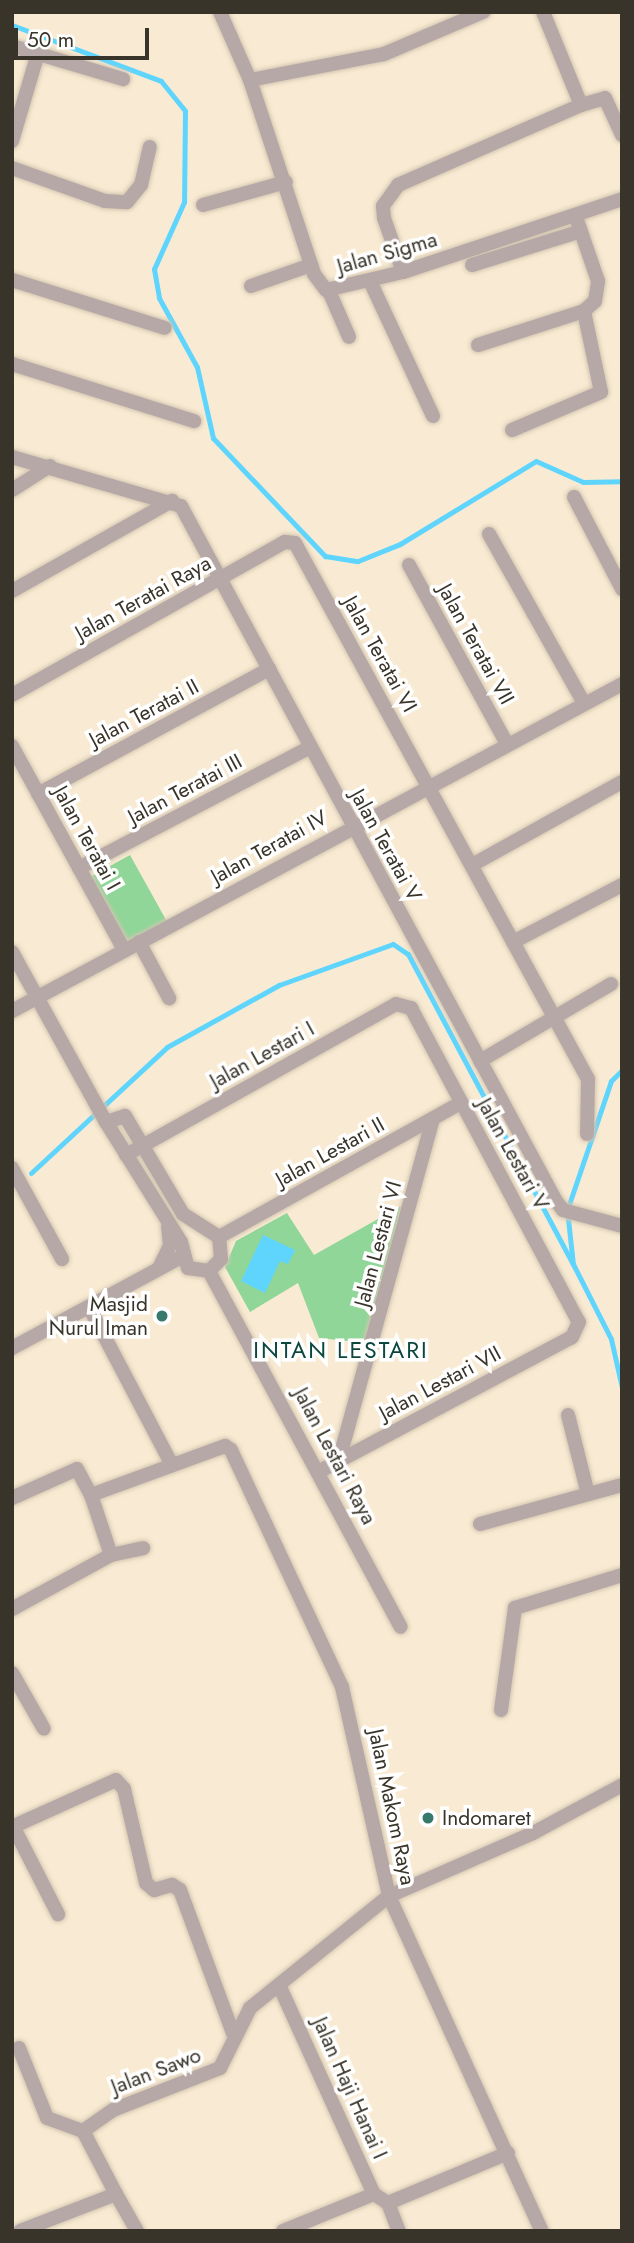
<!DOCTYPE html>
<style>
body{margin:0}
#map{position:relative;width:634px;height:2243px;overflow:hidden;background:#f9ebd3;font-family:Jost,sans-serif}
div>[style]{position:absolute}
[style*='--x']{left:calc(var(--x)*1px);top:calc(var(--y)*1px);width:calc(var(--w)*1px);rotate:calc(var(--a)*1deg)}
.green>*{inset:0;background:#8fd698;transform-origin:0 0}
.water>*{inset:0;background:#5fd5fe}
.stream>*{height:5px;margin:-2.5px;padding:0 2.5px;transform-origin:2.5px;border-radius:2.5px;background:#5fd5fe}
.roads{filter:drop-shadow(0 0 2px #d3c6b1) drop-shadow(0 0 2px #d3c6b1)}
.street>*{height:14px;margin:-7px;padding:0 7px;transform-origin:7px;border-radius:7px;background:#b6a8a7}
.dots>*{width:19px;height:19px;translate:-50% -50%;box-sizing:border-box;border:4px solid #fff;border-radius:50%}
span{translate:-50% -50%;white-space:nowrap;text-align:center;line-height:1.15;-webkit-text-stroke:7px #fff;paint-order:stroke}
.street-label{font-size:21px;color:#39342a}
.poi-label{font-size:21px;color:#39342a}
.right{translate:-100% -50%;text-align:right}
.left{translate:0 -50%;text-align:left}
.neighbourhood-label{font-size:23px;color:#0c473d;letter-spacing:2px}
.frame{position:absolute;inset:0;border:14px solid #39342a;pointer-events:none}
.scale{position:absolute;left:14px;top:28px;width:135px;height:32px;box-sizing:border-box;border:4px solid #39342a;border-top:0;padding-left:9px;font-size:21px;line-height:24px;white-space:nowrap;color:#39342a;-webkit-text-stroke:5px #fff;paint-order:stroke}
</style>
<div id="map">
<div class="green">
<i style="left:130px;top:855px;width:77px;height:44px;rotate:61deg"></i>
<i style="clip-path:polygon(401px 1206px,366px 1343px,319px 1338px,298px 1283px,250px 1312px,225px 1267px,236px 1241px,287px 1213px,314px 1255px)"></i>
</div>
<div class="water">
<i style="clip-path:polygon(263px 1235px,295px 1250px,288px 1264px,280px 1261px,265px 1293px,241px 1281px)"></i>
</div>
<div class="stream">
<i style="--x:12;--y:25;--w:159;--a:20.6"></i>
<i style="--x:161;--y:81;--w:38;--a:51"></i>
<i style="--x:185;--y:111;--w:91;--a:90.6"></i>
<i style="--x:184;--y:202;--w:73;--a:114.1"></i>
<i style="--x:154;--y:269;--w:29;--a:80"></i>
<i style="--x:159;--y:298;--w:79;--a:61.2"></i>
<i style="--x:197;--y:367;--w:73;--a:77.3"></i>
<i style="--x:213;--y:438;--w:163;--a:46.5"></i>
<i style="--x:325;--y:556;--w:33;--a:9"></i>
<i style="--x:358;--y:561;--w:45;--a:-22"></i>
<i style="--x:400;--y:544;--w:159;--a:-31.4"></i>
<i style="--x:536;--y:461;--w:51;--a:24.1"></i>
<i style="--x:583;--y:482;--w:39;--a:-1"></i>
<i style="--x:622;--y:971;--w:44;--a:90"></i>
<i style="--x:622;--y:1070;--w:16;--a:135"></i>
<i style="--x:611;--y:1081;--w:136;--a:108.8"></i>
<i style="--x:567;--y:1210;--w:54;--a:83.7"></i>
<i style="--x:573;--y:1264;--w:84;--a:63.1"></i>
<i style="--x:611;--y:1339;--w:50;--a:77.3"></i>
<i style="--x:31;--y:1173;--w:185;--a:-42.8"></i>
<i style="--x:167;--y:1047;--w:128;--a:-29"></i>
<i style="--x:279;--y:985;--w:121;--a:-19.8"></i>
<i style="--x:393;--y:944;--w:18;--a:34"></i>
<i style="--x:408;--y:954;--w:351;--a:62"></i>
</div>
<div class="roads">
<div class="street">
<i style="--x:220;--y:12;--w:74;--a:66.2"></i>
<i style="--x:250;--y:80;--w:204;--a:71.7"></i>
<i style="--x:314;--y:274;--w:20;--a:53"></i>
<i style="--x:326;--y:290;--w:79;--a:-13.2"></i>
<i style="--x:403;--y:272;--w:231;--a:-18.4"></i>
<i style="--x:12;--y:46;--w:116;--a:16.6"></i>
<i style="--x:250;--y:80;--w:136;--a:-11"></i>
<i style="--x:384;--y:54;--w:108;--a:-23"></i>
<i style="--x:581;--y:105;--w:25;--a:-16"></i>
<i style="--x:605;--y:98;--w:41;--a:65.3"></i>
<i style="--x:12;--y:141;--w:92;--a:-73.5"></i>
<i style="--x:12;--y:168;--w:99;--a:19.5"></i>
<i style="--x:105;--y:201;--w:22;--a:3"></i>
<i style="--x:127;--y:202;--w:22;--a:-51"></i>
<i style="--x:141;--y:185;--w:39;--a:-77"></i>
<i style="--x:203;--y:205;--w:86;--a:-15.5"></i>
<i style="--x:472;--y:265;--w:114;--a:-17.3"></i>
<i style="--x:403;--y:272;--w:57;--a:-109.4"></i>
<i style="--x:384;--y:218;--w:12;--a:-95"></i>
<i style="--x:383;--y:206;--w:26;--a:-54"></i>
<i style="--x:398;--y:185;--w:200;--a:-23.6"></i>
<i style="--x:581;--y:105;--w:100;--a:-112.2"></i>
<i style="--x:12;--y:280;--w:160;--a:17.4"></i>
<i style="--x:370;--y:281;--w:149;--a:65"></i>
<i style="--x:251;--y:286;--w:64;--a:-19.3"></i>
<i style="--x:329;--y:291;--w:50;--a:66.5"></i>
<i style="--x:478;--y:345;--w:111;--a:-17.8"></i>
<i style="--x:584;--y:311;--w:15;--a:-42"></i>
<i style="--x:595;--y:301;--w:20;--a:-81"></i>
<i style="--x:598;--y:281;--w:68;--a:-109"></i>
<i style="--x:12;--y:364;--w:191;--a:17.4"></i>
<i style="--x:512;--y:430;--w:97;--a:-23.1"></i>
<i style="--x:601;--y:392;--w:83;--a:-101.9"></i>
<i style="--x:12;--y:457;--w:176;--a:16.2"></i>
<i style="--x:181;--y:506;--w:790;--a:61.65"></i>
<i style="--x:556;--y:1201;--w:11;--a:52"></i>
<i style="--x:563;--y:1210;--w:61;--a:15.2"></i>
<i style="--x:12;--y:490;--w:45;--a:-32.3"></i>
<i style="--x:574;--y:497;--w:104;--a:62.4"></i>
<i style="--x:489;--y:534;--w:194;--a:60.7"></i>
<i style="--x:409;--y:565;--w:202;--a:61.3"></i>
<i style="--x:12;--y:591;--w:184;--a:-29.4"></i>
<i style="--x:12;--y:695;--w:313;--a:-29.3"></i>
<i style="--x:285;--y:542;--w:10;--a:6"></i>
<i style="--x:295;--y:543;--w:611;--a:61.34"></i>
<i style="--x:588;--y:1079;--w:55;--a:91"></i>
<i style="--x:12;--y:746;--w:233;--a:61.2"></i>
<i style="--x:38;--y:794;--w:263;--a:-28.4"></i>
<i style="--x:472;--y:865;--w:171;--a:-29"></i>
<i style="--x:79;--y:868;--w:261;--a:-27.6"></i>
<i style="--x:139;--y:942;--w:64;--a:61.8"></i>
<i style="--x:513;--y:942;--w:123;--a:-27.6"></i>
<i style="--x:12;--y:952;--w:194;--a:61.1"></i>
<i style="--x:106;--y:1122;--w:142;--a:58"></i>
<i style="--x:181;--y:1242;--w:27;--a:75"></i>
<i style="--x:188;--y:1268;--w:21;--a:8"></i>
<i style="--x:209;--y:1271;--w:17;--a:-45"></i>
<i style="--x:221;--y:1259;--w:22;--a:-95"></i>
<i style="--x:219;--y:1237;--w:43;--a:-147.4"></i>
<i style="--x:183;--y:1214;--w:114;--a:-120.6"></i>
<i style="--x:125;--y:1116;--w:20;--a:162"></i>
<i style="--x:12;--y:1011;--w:692;--a:-28.19"></i>
<i style="--x:480;--y:1061;--w:152;--a:-30.4"></i>
<i style="--x:126;--y:1155;--w:309;--a:-29.2"></i>
<i style="--x:396;--y:1004;--w:16;--a:15"></i>
<i style="--x:411;--y:1008;--w:356;--a:61.9"></i>
<i style="--x:579;--y:1322;--w:17;--a:115"></i>
<i style="--x:572;--y:1337;--w:285;--a:152"></i>
<i style="--x:12;--y:1168;--w:104;--a:61.2"></i>
<i style="--x:219;--y:1237;--w:277;--a:-29"></i>
<i style="--x:159;--y:1268;--w:25;--a:-64"></i>
<i style="--x:170;--y:1245;--w:19;--a:-96"></i>
<i style="--x:209;--y:1271;--w:404;--a:61.7"></i>
<i style="--x:89;--y:1307;--w:178;--a:62.3"></i>
<i style="--x:12;--y:1348;--w:192;--a:-28.3"></i>
<i style="--x:568;--y:1415;--w:81;--a:75.8"></i>
<i style="--x:339;--y:1460;--w:354;--a:-74.6"></i>
<i style="--x:12;--y:1498;--w:71;--a:-24"></i>
<i style="--x:77;--y:1469;--w:30;--a:62"></i>
<i style="--x:480;--y:1524;--w:147;--a:-15.4"></i>
<i style="--x:111;--y:1555;--w:33;--a:-12"></i>
<i style="--x:12;--y:1609;--w:113;--a:-28.6"></i>
<i style="--x:111;--y:1555;--w:63;--a:-108.4"></i>
<i style="--x:91;--y:1495;--w:143;--a:-20.1"></i>
<i style="--x:225;--y:1446;--w:7;--a:34"></i>
<i style="--x:231;--y:1450;--w:262;--a:64.9"></i>
<i style="--x:342;--y:1687;--w:214;--a:77.3"></i>
<i style="--x:389;--y:1896;--w:368;--a:65.5"></i>
<i style="--x:12;--y:1673;--w:64;--a:60.3"></i>
<i style="--x:501;--y:1710;--w:103;--a:-82.2"></i>
<i style="--x:515;--y:1608;--w:112;--a:-17.1"></i>
<i style="--x:12;--y:1827;--w:114;--a:-24.3"></i>
<i style="--x:116;--y:1780;--w:12;--a:48"></i>
<i style="--x:124;--y:1789;--w:97;--a:76.8"></i>
<i style="--x:146;--y:1883;--w:11;--a:41"></i>
<i style="--x:154;--y:1890;--w:19;--a:-16"></i>
<i style="--x:172;--y:1885;--w:9;--a:32"></i>
<i style="--x:180;--y:1890;--w:153;--a:69.7"></i>
<i style="--x:14;--y:1828;--w:97;--a:62.9"></i>
<i style="--x:279;--y:1985;--w:230;--a:65.6"></i>
<i style="--x:374;--y:2194;--w:17;--a:33"></i>
<i style="--x:19;--y:2048;--w:75;--a:68.2"></i>
<i style="--x:47;--y:2118;--w:38;--a:20"></i>
<i style="--x:116;--y:2194;--w:43;--a:60.4"></i>
<i style="--x:388;--y:2203;--w:130;--a:-22.6"></i>
<i style="--x:388;--y:2203;--w:30;--a:69"></i>
<i style="--x:20;--y:2231;--w:103;--a:-21.1"></i>
<i style="--x:116;--y:2194;--w:71;--a:-117.6"></i>
<i style="--x:83;--y:2131;--w:37;--a:-35"></i>
<i style="--x:113;--y:2110;--w:115;--a:-21.4"></i>
<i style="--x:220;--y:2068;--w:67;--a:-63.4"></i>
<i style="--x:250;--y:2008;--w:179;--a:-38.9"></i>
<i style="--x:389;--y:1896;--w:157;--a:-23.6"></i>
<i style="--x:533;--y:1833;--w:101;--a:-28.3"></i>
<i style="--x:283;--y:2231;--w:98;--a:-22.1"></i>
</div>
</div>
<div class="dots">
<i style="left:162px;top:1316px;background:#367a6c"></i>
<i style="left:428px;top:1818px;background:#367a6c"></i>
</div>
<div class="street-label">
<span style="left:387px;top:253px;rotate:-16deg">Jalan Sigma</span>
<span style="left:143px;top:598px;rotate:-29deg">Jalan Teratai Raya</span>
<span style="left:476px;top:644px;rotate:61deg">Jalan Teratai VII</span>
<span style="left:380px;top:654px;rotate:61deg">Jalan Teratai VI</span>
<span style="left:144px;top:713px;rotate:-28deg">Jalan Teratai II</span>
<span style="left:185px;top:789px;rotate:-28deg">Jalan Teratai III</span>
<span style="left:87px;top:838px;rotate:61deg">Jalan Teratai I</span>
<span style="left:386px;top:845px;rotate:61deg">Jalan Teratai V</span>
<span style="left:269px;top:847px;rotate:-29deg">Jalan Teratai IV</span>
<span style="left:262px;top:1055px;rotate:-29deg">Jalan Lestari I</span>
<span style="left:330px;top:1152px;rotate:-29deg">Jalan Lestari II</span>
<span style="left:513px;top:1154px;rotate:61deg">Jalan Lestari V</span>
<span style="left:378px;top:1244px;rotate:-75deg">Jalan Lestari VI</span>
<span style="left:440px;top:1383px;rotate:-28deg">Jalan Lestari VII</span>
<span style="left:335px;top:1456px;rotate:62deg">Jalan Lestari Raya</span>
<span style="left:392px;top:1807px;rotate:78deg">Jalan Makom Raya</span>
<span style="left:156px;top:2071px;rotate:-21deg">Jalan Sawo</span>
<span style="left:350px;top:2088px;rotate:66deg">Jalan Haji Hanai I</span>
</div>
<div class="poi-label">
<span class="right" style="left:148px;top:1316px">Masjid<br>Nurul Iman</span>
<span class="left" style="left:442px;top:1818px">Indomaret</span>
</div>
<div class="neighbourhood-label">
<span style="left:341px;top:1350px">INTAN LESTARI</span>
</div>
<div class="frame"></div>
<div class="scale">50 m</div>
</div>
